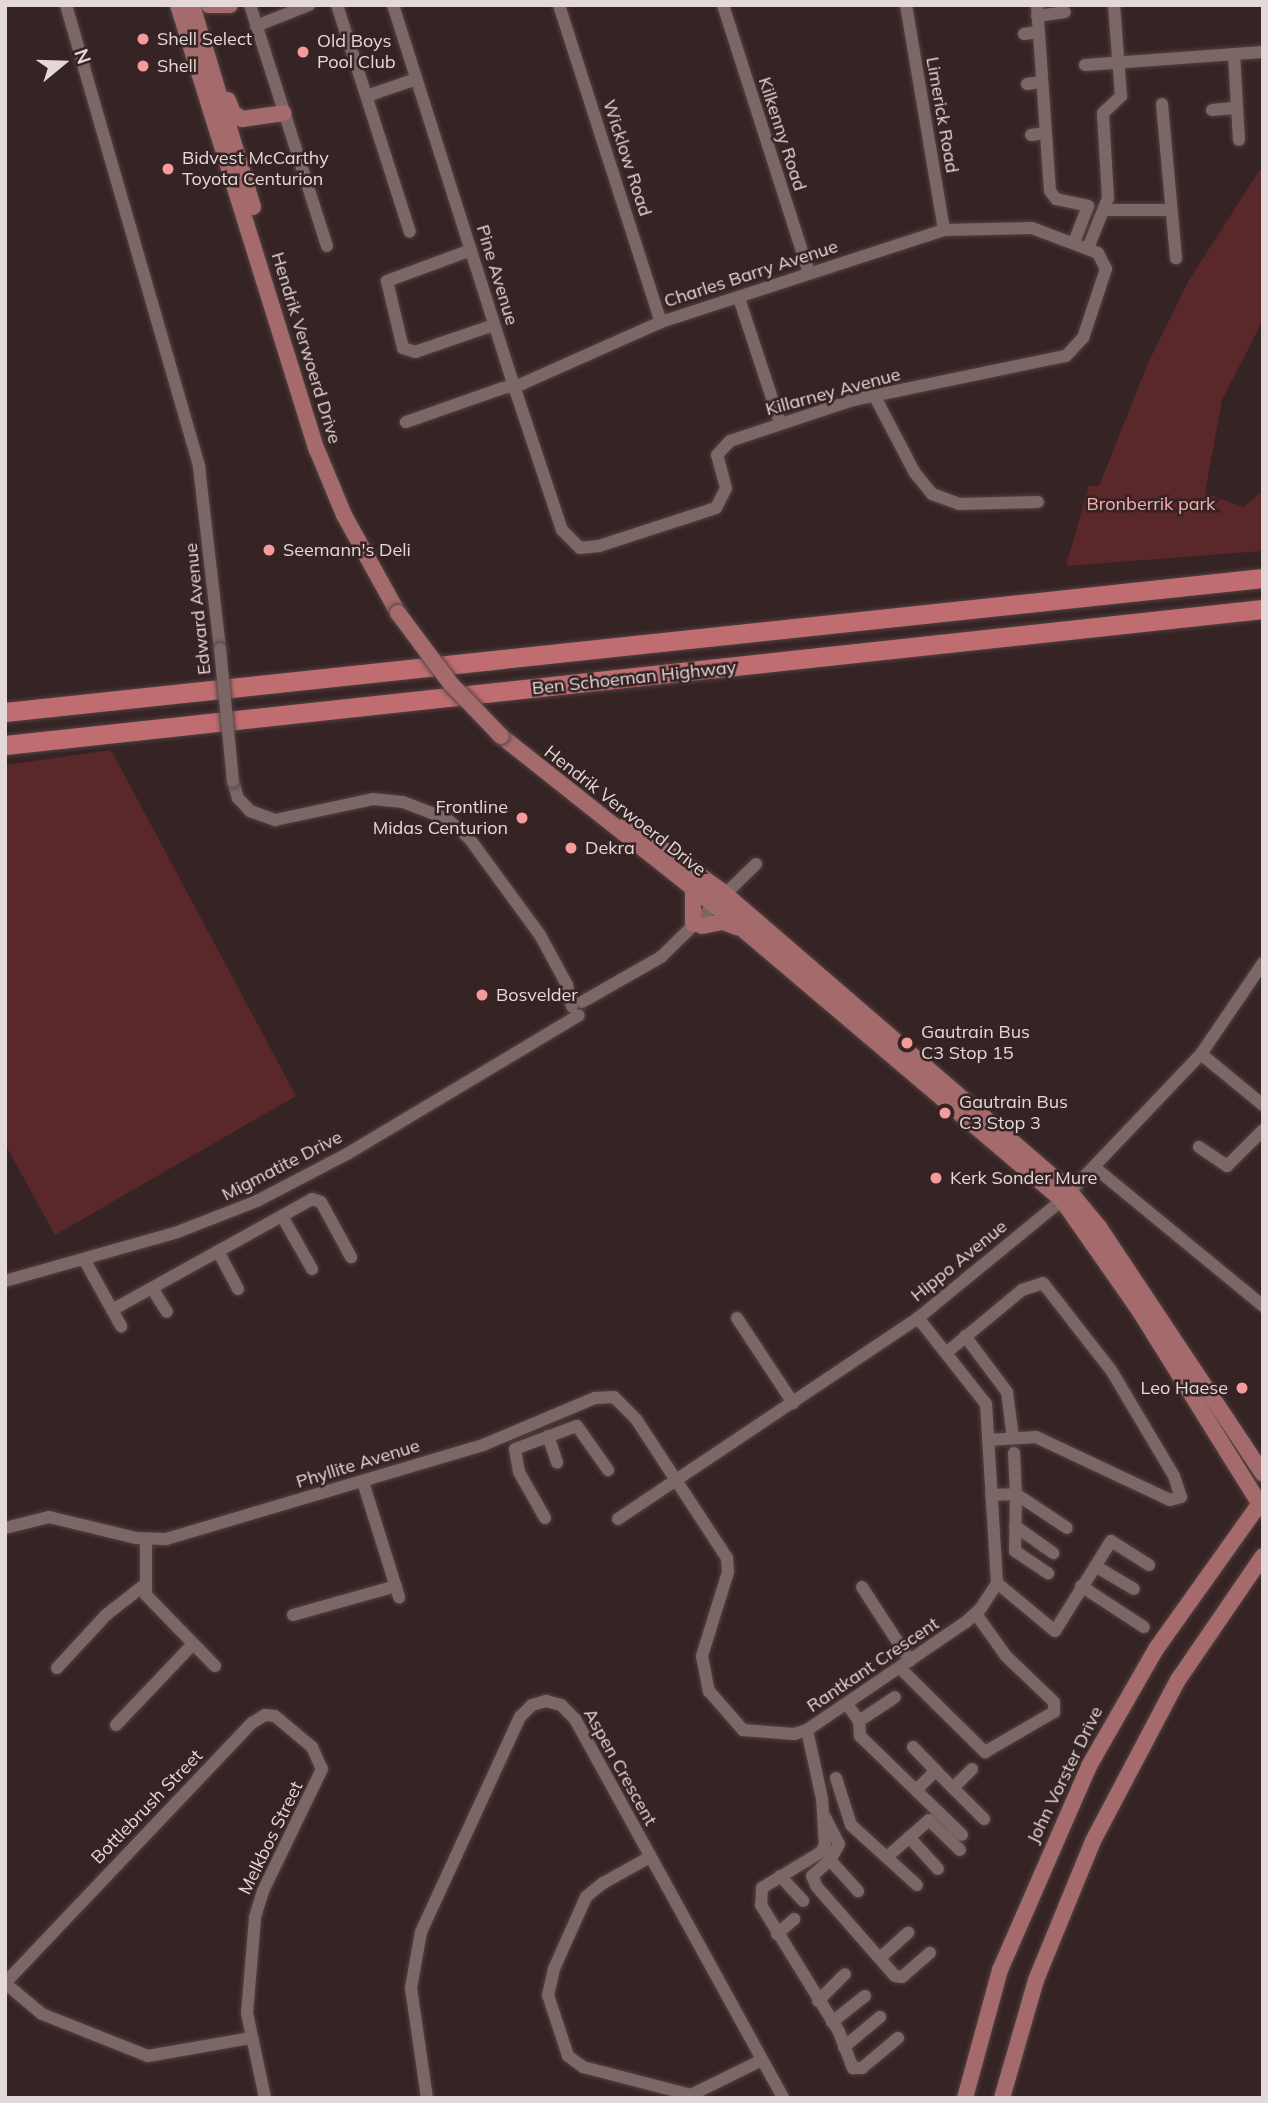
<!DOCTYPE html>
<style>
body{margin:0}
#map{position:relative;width:1268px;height:2103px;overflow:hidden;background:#362324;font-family:Mulish,sans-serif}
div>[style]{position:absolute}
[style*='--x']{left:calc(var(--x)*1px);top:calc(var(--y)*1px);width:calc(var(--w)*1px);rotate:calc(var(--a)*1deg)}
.green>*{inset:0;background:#5a282a}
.roads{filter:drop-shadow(0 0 2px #514142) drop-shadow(0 0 2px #514142)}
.minor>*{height:12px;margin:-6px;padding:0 6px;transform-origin:6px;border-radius:6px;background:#7c6666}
.major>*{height:16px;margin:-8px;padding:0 8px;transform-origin:8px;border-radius:8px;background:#a46a6c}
.highway>*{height:19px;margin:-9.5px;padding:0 9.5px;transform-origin:9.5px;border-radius:9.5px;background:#bf6d70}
.bridges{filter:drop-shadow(0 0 2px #514142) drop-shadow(0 0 2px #514142)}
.minor-bridge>*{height:12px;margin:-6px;padding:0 6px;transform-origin:6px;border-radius:6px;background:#7c6666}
.major-bridge>*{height:16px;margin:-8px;padding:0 8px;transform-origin:8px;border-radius:8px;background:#a46a6c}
.dots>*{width:19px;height:19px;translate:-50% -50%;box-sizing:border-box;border:4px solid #362324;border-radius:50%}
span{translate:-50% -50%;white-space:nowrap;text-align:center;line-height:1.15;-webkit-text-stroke:5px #362324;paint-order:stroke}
.poi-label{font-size:18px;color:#e5d8d8}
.left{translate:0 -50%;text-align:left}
.right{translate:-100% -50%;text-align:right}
.street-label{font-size:18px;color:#e5d8d8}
.park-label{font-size:18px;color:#f9afaf}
.frame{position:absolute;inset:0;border:7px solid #e5d8d8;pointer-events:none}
.north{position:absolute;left:28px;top:28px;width:70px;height:70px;-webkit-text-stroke:5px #362324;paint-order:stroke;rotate:71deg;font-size:19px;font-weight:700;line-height:28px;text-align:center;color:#e5d8d8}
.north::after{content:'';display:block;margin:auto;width:24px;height:32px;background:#e5d8d8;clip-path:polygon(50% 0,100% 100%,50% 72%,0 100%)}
</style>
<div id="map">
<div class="green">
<i style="clip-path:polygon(1263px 165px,1263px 320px,1222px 400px,1205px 493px,1244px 507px,1263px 490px,1263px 551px,1066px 566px,1089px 486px,1099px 486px,1148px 363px,1189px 280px)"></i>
<i style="clip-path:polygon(111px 750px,296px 1096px,55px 1235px,5px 1144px,5px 765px)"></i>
</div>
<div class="roads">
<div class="minor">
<i style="--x:66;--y:5;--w:481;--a:73.9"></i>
<i style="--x:199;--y:467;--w:183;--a:83.4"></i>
<i style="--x:250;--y:5;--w:253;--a:72.3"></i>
<i style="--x:337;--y:5;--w:238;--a:72.2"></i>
<i style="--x:393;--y:5;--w:400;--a:72.4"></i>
<i style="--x:514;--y:386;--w:152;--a:71.6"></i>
<i style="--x:562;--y:530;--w:25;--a:45"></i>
<i style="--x:580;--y:548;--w:19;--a:-6"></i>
<i style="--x:599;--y:546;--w:123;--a:-18"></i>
<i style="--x:716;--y:508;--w:22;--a:-63"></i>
<i style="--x:726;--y:488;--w:34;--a:-105"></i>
<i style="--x:717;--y:455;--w:19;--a:-47"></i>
<i style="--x:730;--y:441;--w:130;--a:-18.4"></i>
<i style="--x:853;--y:400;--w:217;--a:-11.7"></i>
<i style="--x:1066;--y:356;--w:25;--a:-47"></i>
<i style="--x:1083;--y:338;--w:73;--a:-71.6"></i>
<i style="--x:1106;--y:269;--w:18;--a:-117"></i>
<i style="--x:1098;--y:253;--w:71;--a:-159.3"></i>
<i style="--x:1032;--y:228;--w:88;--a:178.7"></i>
<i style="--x:944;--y:230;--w:298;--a:162"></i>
<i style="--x:661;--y:322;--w:152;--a:156"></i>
<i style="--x:522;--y:384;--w:8;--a:166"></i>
<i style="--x:514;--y:386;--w:11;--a:170"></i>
<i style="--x:503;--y:388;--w:103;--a:160.7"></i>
<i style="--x:559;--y:5;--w:333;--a:72.2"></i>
<i style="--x:723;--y:5;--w:281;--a:72.2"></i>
<i style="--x:906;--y:5;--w:228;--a:80.4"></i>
<i style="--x:1037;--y:5;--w:186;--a:86"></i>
<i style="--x:1050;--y:191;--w:10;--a:53"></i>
<i style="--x:1056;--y:199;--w:33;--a:12"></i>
<i style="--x:1088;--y:206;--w:40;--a:111"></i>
<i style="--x:1037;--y:16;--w:28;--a:-8"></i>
<i style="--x:256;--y:26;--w:57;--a:-21.6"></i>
<i style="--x:1024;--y:34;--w:14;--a:-8"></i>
<i style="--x:1234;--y:54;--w:86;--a:86.7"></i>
<i style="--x:1085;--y:65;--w:178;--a:-4.2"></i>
<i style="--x:1027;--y:84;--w:15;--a:-8"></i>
<i style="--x:367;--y:96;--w:52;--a:-19.1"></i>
<i style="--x:1162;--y:104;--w:155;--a:84.8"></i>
<i style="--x:1212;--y:110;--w:25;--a:-5"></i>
<i style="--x:1031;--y:135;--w:14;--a:-8"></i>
<i style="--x:1104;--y:210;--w:67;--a:0"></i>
<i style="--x:1088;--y:248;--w:54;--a:-68.2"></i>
<i style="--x:1108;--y:198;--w:85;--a:-93.4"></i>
<i style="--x:1103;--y:113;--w:25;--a:-43"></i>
<i style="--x:1121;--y:96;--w:91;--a:-94.4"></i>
<i style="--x:471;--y:250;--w:90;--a:159.7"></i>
<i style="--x:387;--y:281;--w:69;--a:76.6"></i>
<i style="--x:403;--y:348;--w:13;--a:18"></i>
<i style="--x:415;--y:352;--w:83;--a:-18.9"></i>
<i style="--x:739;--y:298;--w:132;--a:71.8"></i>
<i style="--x:874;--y:395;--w:88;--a:62.3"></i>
<i style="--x:915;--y:473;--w:27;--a:51"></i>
<i style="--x:932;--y:494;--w:29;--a:20"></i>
<i style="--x:959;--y:504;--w:79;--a:-1.5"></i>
<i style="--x:233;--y:781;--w:18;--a:74"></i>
<i style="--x:238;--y:798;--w:18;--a:47"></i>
<i style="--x:250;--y:811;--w:27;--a:20"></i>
<i style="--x:275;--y:820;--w:100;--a:-12.1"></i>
<i style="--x:373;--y:799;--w:30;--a:6"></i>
<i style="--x:403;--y:802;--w:47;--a:21.1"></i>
<i style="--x:447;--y:819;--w:29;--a:41"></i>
<i style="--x:469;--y:838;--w:120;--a:53.8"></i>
<i style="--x:540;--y:935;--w:57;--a:61.6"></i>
<i style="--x:567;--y:985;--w:22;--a:77"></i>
<i style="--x:582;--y:1002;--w:91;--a:-29.7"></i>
<i style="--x:661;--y:957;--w:133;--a:-44.4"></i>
<i style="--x:1201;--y:1054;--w:80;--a:39.4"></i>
<i style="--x:1199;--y:1147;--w:34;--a:34"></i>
<i style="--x:1227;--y:1166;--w:51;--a:-45"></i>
<i style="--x:1094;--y:1167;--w:219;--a:39.4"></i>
<i style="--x:282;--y:1216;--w:61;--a:60.5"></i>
<i style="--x:218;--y:1251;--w:43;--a:62.2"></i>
<i style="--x:84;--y:1259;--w:77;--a:61.1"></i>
<i style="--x:5;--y:1281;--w:177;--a:-15.8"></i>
<i style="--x:175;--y:1233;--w:88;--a:-21.3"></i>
<i style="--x:257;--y:1201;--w:102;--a:-27.6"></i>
<i style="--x:347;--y:1154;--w:270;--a:-30.9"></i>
<i style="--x:152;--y:1288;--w:28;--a:58"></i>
<i style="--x:112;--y:1310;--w:229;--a:-29"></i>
<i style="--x:312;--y:1199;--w:9;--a:18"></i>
<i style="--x:321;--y:1202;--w:63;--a:61.4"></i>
<i style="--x:737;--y:1318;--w:102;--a:56.6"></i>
<i style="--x:965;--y:1336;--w:70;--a:53.1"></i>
<i style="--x:1007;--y:1392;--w:46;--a:82.6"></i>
<i style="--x:946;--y:1353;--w:99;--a:-39.7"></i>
<i style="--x:1022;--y:1290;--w:22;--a:-18"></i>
<i style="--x:1043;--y:1283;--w:110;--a:52"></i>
<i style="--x:1111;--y:1370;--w:123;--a:59.3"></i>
<i style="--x:1174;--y:1476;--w:22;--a:72"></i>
<i style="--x:1181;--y:1497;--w:11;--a:165"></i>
<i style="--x:1170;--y:1500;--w:148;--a:-154.8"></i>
<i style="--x:1036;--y:1437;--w:48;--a:176.4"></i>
<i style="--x:548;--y:1436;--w:28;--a:71"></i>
<i style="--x:1014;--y:1453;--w:41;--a:87.2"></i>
<i style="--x:1016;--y:1494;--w:61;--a:33.7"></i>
<i style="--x:363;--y:1482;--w:121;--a:72.6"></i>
<i style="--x:991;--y:1495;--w:25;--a:-2"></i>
<i style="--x:1016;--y:1494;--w:57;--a:91"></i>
<i style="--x:1015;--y:1551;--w:40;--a:34"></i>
<i style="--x:545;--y:1518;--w:53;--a:-119.5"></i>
<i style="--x:519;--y:1472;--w:23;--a:-100"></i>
<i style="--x:515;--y:1449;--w:66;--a:-20.4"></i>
<i style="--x:577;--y:1426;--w:54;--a:54.8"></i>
<i style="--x:618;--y:1519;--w:361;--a:-33.8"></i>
<i style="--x:918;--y:1318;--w:186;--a:-39.3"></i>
<i style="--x:1062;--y:1200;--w:202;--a:-46.4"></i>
<i style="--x:1201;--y:1054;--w:110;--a:-55.7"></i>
<i style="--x:1015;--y:1526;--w:47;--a:35.4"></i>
<i style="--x:5;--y:1528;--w:45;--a:-14"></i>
<i style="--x:49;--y:1517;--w:89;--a:13.6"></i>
<i style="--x:136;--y:1538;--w:30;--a:2"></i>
<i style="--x:166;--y:1539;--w:331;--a:-16.5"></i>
<i style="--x:483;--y:1445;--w:121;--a:-22.8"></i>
<i style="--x:595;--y:1398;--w:19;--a:-3"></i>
<i style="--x:614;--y:1397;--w:31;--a:45"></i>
<i style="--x:636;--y:1419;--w:166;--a:56.8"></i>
<i style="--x:727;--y:1558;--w:14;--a:86"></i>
<i style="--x:728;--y:1572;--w:88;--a:107.2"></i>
<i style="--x:702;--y:1656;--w:36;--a:79"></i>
<i style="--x:709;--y:1691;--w:52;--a:48.9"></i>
<i style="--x:743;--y:1730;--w:51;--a:4.5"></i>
<i style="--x:794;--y:1734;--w:14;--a:-17"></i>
<i style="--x:807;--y:1730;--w:192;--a:-34.2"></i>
<i style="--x:966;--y:1622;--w:21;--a:-43"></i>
<i style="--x:981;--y:1608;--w:30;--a:-57"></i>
<i style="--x:997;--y:1583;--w:179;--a:-93.5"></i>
<i style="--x:986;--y:1404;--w:110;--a:-128.3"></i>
<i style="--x:146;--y:1539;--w:56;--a:90"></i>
<i style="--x:146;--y:1595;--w:99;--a:45.8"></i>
<i style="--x:1095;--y:1566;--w:45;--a:30.5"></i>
<i style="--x:997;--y:1583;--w:75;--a:39.6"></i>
<i style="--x:1055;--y:1631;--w:106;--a:-58.1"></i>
<i style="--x:1111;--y:1541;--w:45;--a:32.3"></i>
<i style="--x:1081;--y:1586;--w:75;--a:33.1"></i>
<i style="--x:862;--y:1587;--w:88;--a:57"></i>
<i style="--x:293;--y:1615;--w:107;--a:-15.7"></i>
<i style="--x:57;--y:1668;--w:72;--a:-47.2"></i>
<i style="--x:106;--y:1615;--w:47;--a:-38.1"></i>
<i style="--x:900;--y:1668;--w:120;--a:44.7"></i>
<i style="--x:985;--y:1752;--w:80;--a:-30.1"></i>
<i style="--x:1054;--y:1712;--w:10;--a:-90"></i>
<i style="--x:1054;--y:1702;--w:66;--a:-136.2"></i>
<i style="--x:1006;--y:1656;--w:52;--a:-125.5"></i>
<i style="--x:847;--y:1704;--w:21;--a:55"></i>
<i style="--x:859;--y:1721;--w:43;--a:-33.7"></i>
<i style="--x:859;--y:1721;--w:15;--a:86"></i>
<i style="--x:860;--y:1736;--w:142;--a:44.1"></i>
<i style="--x:116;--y:1725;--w:112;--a:-46.5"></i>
<i style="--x:807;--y:1730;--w:71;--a:77.7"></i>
<i style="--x:822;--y:1799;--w:46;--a:86.3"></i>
<i style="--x:825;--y:1845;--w:8;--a:120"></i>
<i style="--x:821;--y:1852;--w:69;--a:148.6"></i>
<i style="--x:762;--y:1888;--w:17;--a:93"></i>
<i style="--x:761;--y:1905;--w:149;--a:58.4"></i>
<i style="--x:839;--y:2032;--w:39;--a:69"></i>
<i style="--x:853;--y:2068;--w:9;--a:0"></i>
<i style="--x:862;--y:2068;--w:47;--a:-39.8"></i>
<i style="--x:913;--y:1747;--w:33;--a:46"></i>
<i style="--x:836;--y:1778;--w:49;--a:72.3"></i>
<i style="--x:851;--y:1825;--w:89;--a:42.3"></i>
<i style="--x:953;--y:1788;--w:27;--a:-45"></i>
<i style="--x:916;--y:1790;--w:28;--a:-44"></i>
<i style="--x:936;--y:1771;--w:68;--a:45"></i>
<i style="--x:825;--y:1817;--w:30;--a:63"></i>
<i style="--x:839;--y:1844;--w:18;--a:119"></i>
<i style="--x:830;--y:1860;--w:24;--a:138"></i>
<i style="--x:812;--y:1876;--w:12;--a:66"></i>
<i style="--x:817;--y:1887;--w:118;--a:48.8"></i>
<i style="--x:895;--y:1976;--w:7;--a:8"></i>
<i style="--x:902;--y:1977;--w:37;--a:-41"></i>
<i style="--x:909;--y:1837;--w:43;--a:47.8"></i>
<i style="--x:650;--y:1857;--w:54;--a:151"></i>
<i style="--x:603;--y:1883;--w:22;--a:141"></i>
<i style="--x:586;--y:1897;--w:79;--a:114"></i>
<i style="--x:554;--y:1969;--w:27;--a:103"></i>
<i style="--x:548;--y:1995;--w:64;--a:71.8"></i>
<i style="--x:568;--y:2056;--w:19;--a:36"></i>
<i style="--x:583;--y:2067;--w:112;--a:14.5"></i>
<i style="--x:691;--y:2095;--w:79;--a:-26.2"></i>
<i style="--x:887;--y:1857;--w:56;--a:-41.4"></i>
<i style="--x:929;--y:1820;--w:43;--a:44.1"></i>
<i style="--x:830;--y:1860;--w:42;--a:47.9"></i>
<i style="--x:780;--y:1876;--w:34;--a:47"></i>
<i style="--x:777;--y:1934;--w:23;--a:-41"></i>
<i style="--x:880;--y:1958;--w:38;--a:-42"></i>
<i style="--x:5;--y:1983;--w:359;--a:-46.5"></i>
<i style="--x:252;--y:1723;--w:15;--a:-32"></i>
<i style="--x:265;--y:1715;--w:10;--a:6"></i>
<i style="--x:275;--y:1716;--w:48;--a:40"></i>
<i style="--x:312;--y:1747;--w:24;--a:66"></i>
<i style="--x:322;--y:1769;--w:136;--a:115.8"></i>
<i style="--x:263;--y:1891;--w:28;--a:107"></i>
<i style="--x:255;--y:1918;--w:95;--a:94.8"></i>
<i style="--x:247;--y:2013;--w:87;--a:78"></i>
<i style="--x:5;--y:1983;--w:48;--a:40"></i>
<i style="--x:42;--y:2014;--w:114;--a:21.6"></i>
<i style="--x:148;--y:2056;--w:105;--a:-9.9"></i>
<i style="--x:818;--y:2001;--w:38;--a:-45"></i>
<i style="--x:832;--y:2022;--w:42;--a:-38.2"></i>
<i style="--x:844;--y:2047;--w:47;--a:-39.8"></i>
<i style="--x:427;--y:2098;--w:111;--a:-98.3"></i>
<i style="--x:411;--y:1988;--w:57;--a:-79.9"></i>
<i style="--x:421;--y:1932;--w:237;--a:-65.3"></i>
<i style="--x:520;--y:1717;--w:17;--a:-45"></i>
<i style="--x:532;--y:1705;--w:15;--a:-16"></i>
<i style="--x:546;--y:1701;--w:16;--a:15"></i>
<i style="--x:561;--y:1705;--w:20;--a:45"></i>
<i style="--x:575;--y:1719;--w:432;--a:61.2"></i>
</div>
<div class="major">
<i style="--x:178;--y:5;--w:466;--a:72.7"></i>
<i style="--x:317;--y:450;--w:70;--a:67.4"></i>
<i style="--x:344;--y:515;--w:112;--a:61.1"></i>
<i style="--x:192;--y:5;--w:211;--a:73.2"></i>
<i style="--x:209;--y:5;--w:21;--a:0"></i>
<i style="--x:228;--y:100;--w:14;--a:69"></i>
<i style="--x:233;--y:113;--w:11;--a:34"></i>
<i style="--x:242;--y:119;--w:42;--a:-8.1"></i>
<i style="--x:501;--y:736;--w:278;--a:38.4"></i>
<i style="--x:719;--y:909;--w:450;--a:40.3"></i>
<i style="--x:1062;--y:1200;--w:134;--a:55"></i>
<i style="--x:1139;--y:1310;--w:234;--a:58.1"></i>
<i style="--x:627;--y:824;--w:118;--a:35.3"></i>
<i style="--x:723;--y:892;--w:459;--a:40.8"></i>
<i style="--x:1070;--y:1192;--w:45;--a:50.4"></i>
<i style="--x:1099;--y:1227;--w:296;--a:56.4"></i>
<i style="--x:693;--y:888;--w:36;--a:90"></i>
<i style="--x:702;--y:926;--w:21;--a:-11"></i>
<i style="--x:723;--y:922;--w:15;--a:20"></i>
<i style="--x:965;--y:2098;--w:133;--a:-74.7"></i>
<i style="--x:1000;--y:1970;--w:223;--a:-66.4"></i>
<i style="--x:1089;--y:1766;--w:135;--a:-60.2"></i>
<i style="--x:1156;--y:1649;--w:184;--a:-54.5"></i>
<i style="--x:1002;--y:2098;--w:123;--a:-73.9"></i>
<i style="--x:1036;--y:1980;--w:150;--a:-67.7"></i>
<i style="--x:1093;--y:1841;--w:182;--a:-62.2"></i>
<i style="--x:1178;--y:1680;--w:150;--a:-55.6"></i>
</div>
<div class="highway">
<i style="--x:5;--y:712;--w:1265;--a:-6.08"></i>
<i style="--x:5;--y:745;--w:1265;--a:-6.17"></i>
</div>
</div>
<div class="bridges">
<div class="minor-bridge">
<i style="--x:220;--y:649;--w:133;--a:84.4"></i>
</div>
<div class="major-bridge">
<i style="--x:398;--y:613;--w:89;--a:53.3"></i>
<i style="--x:451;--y:684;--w:72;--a:46.1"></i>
</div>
</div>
<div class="dots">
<i style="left:143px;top:39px;background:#f59b9c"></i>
<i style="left:303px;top:52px;background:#f59b9c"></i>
<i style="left:143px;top:66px;background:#f59b9c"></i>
<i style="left:168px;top:169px;background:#f59b9c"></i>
<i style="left:269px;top:550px;background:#f59b9c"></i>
<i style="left:522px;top:818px;background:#f59b9c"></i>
<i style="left:571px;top:848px;background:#f59b9c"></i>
<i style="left:482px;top:995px;background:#f59b9c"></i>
<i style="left:907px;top:1043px;background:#f59b9c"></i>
<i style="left:945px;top:1113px;background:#f59b9c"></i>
<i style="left:936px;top:1178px;background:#f59b9c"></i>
<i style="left:1242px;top:1388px;background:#f59b9c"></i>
</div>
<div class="poi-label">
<span class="left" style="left:157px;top:39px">Shell Select</span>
<span class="left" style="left:317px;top:52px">Old Boys<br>Pool Club</span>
<span class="left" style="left:157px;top:66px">Shell</span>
<span class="left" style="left:182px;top:169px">Bidvest McCarthy<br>Toyota Centurion</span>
<span class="left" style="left:283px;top:550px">Seemann's Deli</span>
<span class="right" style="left:508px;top:818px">Frontline<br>Midas Centurion</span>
<span class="left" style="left:585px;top:848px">Dekra</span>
<span class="left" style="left:496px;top:995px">Bosvelder</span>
<span class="left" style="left:921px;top:1043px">Gautrain Bus<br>C3 Stop 15</span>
<span class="left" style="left:959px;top:1113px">Gautrain Bus<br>C3 Stop 3</span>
<span class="left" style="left:950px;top:1178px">Kerk Sonder Mure</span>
<span class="right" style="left:1228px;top:1388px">Leo Haese</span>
</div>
<div class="street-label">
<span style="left:942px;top:115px;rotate:80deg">Limerick Road</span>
<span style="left:782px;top:134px;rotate:72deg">Kilkenny Road</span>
<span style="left:627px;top:158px;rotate:72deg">Wicklow Road</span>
<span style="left:751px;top:274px;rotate:-18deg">Charles Barry Avenue</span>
<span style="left:497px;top:275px;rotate:73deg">Pine Avenue</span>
<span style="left:306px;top:348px;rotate:73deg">Hendrik Verwoerd Drive</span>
<span style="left:833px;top:392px;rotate:-15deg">Killarney Avenue</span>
<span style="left:198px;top:609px;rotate:-96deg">Edward Avenue</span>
<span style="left:634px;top:678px;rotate:-6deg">Ben Schoeman Highway</span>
<span style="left:625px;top:811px;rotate:38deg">Hendrik Verwoerd Drive</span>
<span style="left:282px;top:1166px;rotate:-27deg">Migmatite Drive</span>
<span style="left:959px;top:1261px;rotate:-39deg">Hippo Avenue</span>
<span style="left:358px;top:1464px;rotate:-17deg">Phyllite Avenue</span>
<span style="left:873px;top:1665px;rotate:-34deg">Rantkant Crescent</span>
<span style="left:620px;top:1767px;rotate:61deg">Aspen Crescent</span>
<span style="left:1065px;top:1775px;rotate:-64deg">John Vorster Drive</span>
<span style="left:147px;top:1807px;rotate:-46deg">Bottlebrush Street</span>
<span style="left:271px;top:1838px;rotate:-64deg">Melkbos Street</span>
</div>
<div class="park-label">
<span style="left:1151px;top:504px">Bronberrik park</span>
</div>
<div class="frame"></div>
<div class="north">N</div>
</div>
